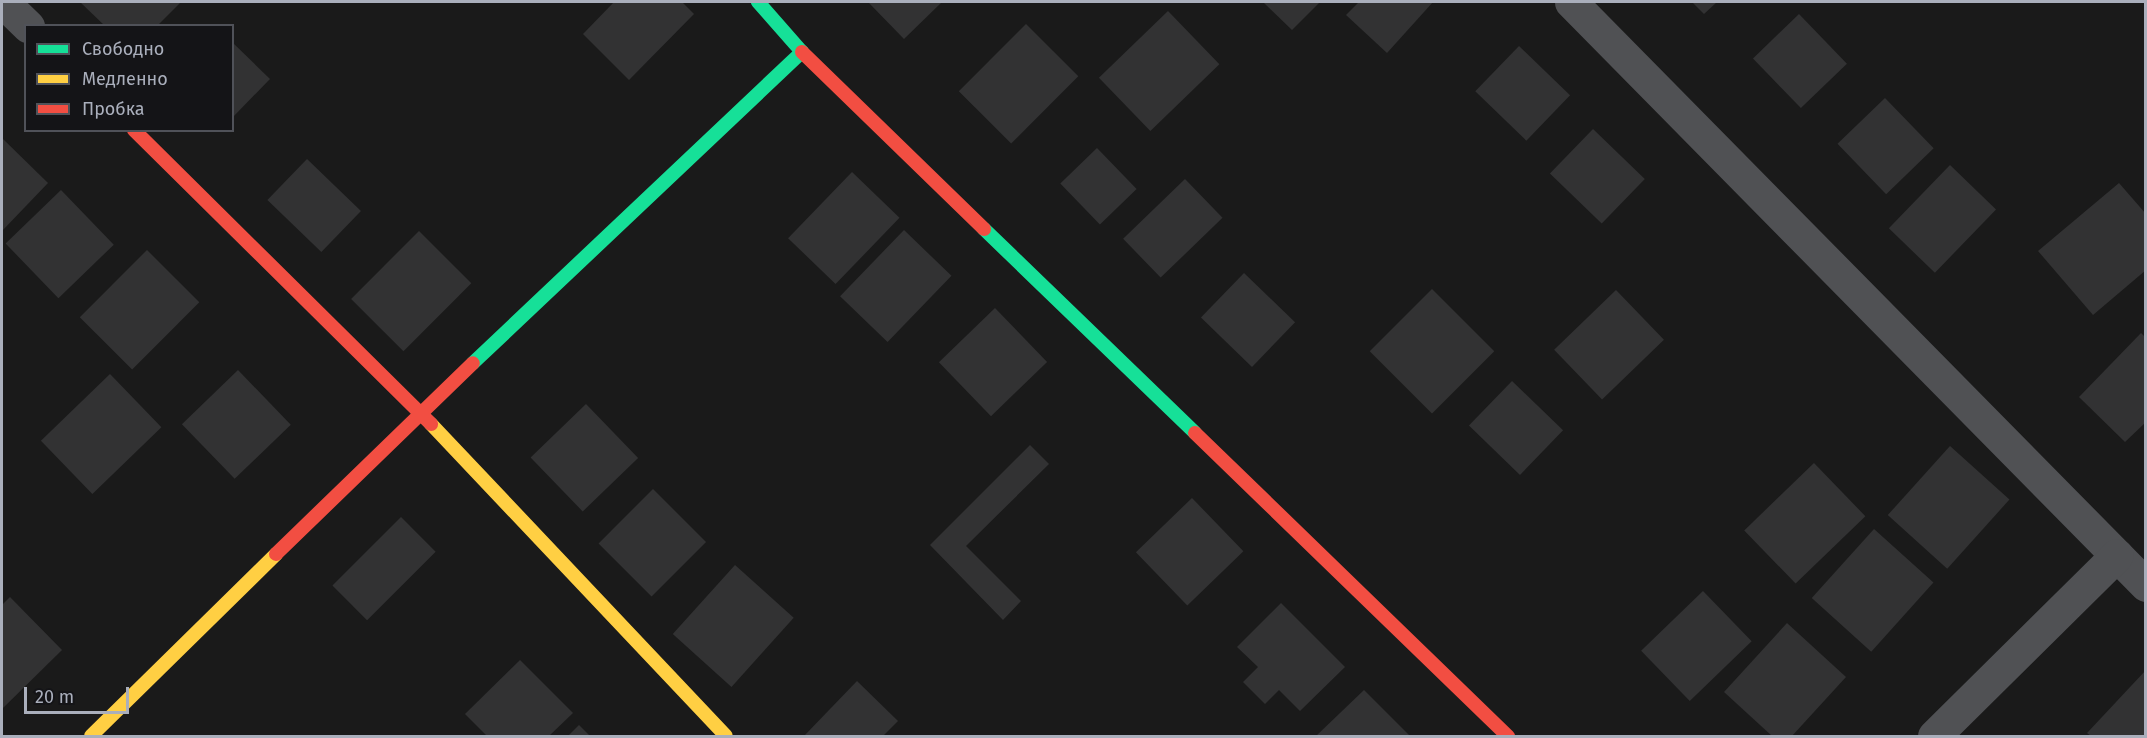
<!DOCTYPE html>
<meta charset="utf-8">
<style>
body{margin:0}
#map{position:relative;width:2147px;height:738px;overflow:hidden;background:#1a1a1a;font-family:"Fira Sans",sans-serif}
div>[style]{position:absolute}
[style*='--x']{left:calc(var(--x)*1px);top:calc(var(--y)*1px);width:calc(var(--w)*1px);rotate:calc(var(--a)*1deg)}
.building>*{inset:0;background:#323233;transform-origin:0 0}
.street>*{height:33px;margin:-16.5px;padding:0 16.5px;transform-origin:16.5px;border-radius:16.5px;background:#505154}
.fast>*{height:14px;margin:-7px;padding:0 7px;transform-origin:7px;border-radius:7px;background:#16e098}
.slow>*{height:14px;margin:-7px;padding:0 7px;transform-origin:7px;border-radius:7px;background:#ffcf43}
.jam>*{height:14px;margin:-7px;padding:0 7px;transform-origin:7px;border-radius:7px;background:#f24e42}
span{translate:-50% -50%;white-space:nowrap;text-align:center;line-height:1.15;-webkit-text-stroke:4.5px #141417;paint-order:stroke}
.frame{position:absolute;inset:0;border:3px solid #aaafbc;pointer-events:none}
.legend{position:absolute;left:24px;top:24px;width:210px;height:108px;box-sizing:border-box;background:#141417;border:2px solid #505259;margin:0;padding:8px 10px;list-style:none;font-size:18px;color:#aaafbc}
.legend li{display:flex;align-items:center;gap:12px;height:30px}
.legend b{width:30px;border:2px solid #505259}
.scale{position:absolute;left:24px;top:687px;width:105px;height:27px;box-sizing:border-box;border:3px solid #aaafbc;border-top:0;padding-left:8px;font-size:18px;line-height:21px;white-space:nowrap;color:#aaafbc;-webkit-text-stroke:4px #141417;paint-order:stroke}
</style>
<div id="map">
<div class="building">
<i style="clip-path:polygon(80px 2px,181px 2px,157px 26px,105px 26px)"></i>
<i style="clip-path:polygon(614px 2px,682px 2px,694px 14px,629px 80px,583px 34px)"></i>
<i style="clip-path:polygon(868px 2px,942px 2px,904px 39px)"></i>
<i style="clip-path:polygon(1263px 2px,1320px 2px,1292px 30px)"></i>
<i style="clip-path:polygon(1359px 2px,1433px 2px,1387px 53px,1346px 15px)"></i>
<i style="clip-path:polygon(1692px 2px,1717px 2px,1704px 14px)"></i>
<i style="left:1168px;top:11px;width:74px;height:96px;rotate:46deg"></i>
<i style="left:1799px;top:14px;width:69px;height:64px;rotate:46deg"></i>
<i style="left:1026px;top:24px;width:74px;height:95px;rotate:45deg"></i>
<i style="clip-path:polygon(232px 42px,270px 79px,232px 118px)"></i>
<i style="left:1519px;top:46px;width:71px;height:63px;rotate:44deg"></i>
<i style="left:1885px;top:98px;width:70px;height:66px;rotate:46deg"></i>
<i style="left:1593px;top:129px;width:72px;height:62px;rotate:44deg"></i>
<i style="clip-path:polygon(2px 138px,48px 183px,2px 231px)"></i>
<i style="left:1097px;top:148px;width:57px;height:51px;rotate:46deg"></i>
<i style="left:307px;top:159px;width:75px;height:57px;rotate:44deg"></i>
<i style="left:1950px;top:165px;width:64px;height:88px;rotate:44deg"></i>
<i style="left:852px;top:172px;width:66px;height:92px;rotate:44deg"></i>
<i style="left:1185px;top:179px;width:54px;height:86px;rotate:46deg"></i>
<i style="clip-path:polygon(2119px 183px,2146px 214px,2146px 270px,2093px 315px,2038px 251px)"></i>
<i style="left:61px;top:190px;width:76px;height:77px;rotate:46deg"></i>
<i style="left:904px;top:230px;width:66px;height:92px;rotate:44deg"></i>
<i style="left:419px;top:231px;width:74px;height:96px;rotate:45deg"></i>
<i style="left:147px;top:250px;width:74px;height:95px;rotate:45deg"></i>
<i style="left:1244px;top:273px;width:71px;height:62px;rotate:44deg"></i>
<i style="left:1432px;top:289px;width:88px;height:88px;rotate:45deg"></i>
<i style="left:1616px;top:290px;width:69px;height:86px;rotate:46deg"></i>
<i style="left:995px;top:308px;width:75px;height:78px;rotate:46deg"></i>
<i style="clip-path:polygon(2141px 333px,2146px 338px,2146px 422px,2125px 442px,2079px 397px)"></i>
<i style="left:238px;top:370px;width:76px;height:78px;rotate:46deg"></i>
<i style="left:110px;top:374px;width:74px;height:96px;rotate:46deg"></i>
<i style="left:1512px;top:381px;width:71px;height:62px;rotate:44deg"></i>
<i style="left:586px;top:404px;width:75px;height:77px;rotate:46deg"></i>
<i style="clip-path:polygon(1030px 445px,1049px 464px,966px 546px,1021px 601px,1003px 620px,930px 545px)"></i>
<i style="left:1950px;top:446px;width:80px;height:93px;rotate:42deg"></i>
<i style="left:1814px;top:463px;width:74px;height:97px;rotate:46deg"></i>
<i style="left:653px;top:489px;width:75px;height:77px;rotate:45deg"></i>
<i style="left:1192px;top:498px;width:74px;height:78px;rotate:46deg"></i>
<i style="left:401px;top:517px;width:49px;height:97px;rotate:45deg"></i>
<i style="left:1874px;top:529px;width:80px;height:93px;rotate:42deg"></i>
<i style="left:735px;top:565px;width:79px;height:93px;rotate:42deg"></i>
<i style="left:1703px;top:591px;width:70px;height:86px;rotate:46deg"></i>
<i style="clip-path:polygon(10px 597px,62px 650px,2px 709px,2px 605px)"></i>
<i style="clip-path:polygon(1281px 603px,1345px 667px,1300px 711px,1279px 690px,1265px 704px,1243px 682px,1258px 667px,1237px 647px)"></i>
<i style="clip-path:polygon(1787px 623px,1846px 677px,1792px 736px,1772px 736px,1724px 692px)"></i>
<i style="clip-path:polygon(520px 660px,573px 713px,549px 736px,487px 736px,465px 714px)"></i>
<i style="clip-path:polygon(2146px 670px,2146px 736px,2091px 736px,2087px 733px)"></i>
<i style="clip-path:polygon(857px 681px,898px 721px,883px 736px,804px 736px)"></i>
<i style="clip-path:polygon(1364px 690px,1410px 736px,1316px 736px)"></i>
<i style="clip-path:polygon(579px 725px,590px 736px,568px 736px)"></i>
</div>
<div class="street">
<i style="--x:3;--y:2;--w:35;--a:44"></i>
<i style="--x:1571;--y:2;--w:819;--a:45.4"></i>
<i style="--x:1934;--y:736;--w:257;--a:-44.7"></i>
</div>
<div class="fast">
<i style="--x:984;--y:229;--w:293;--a:44"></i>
<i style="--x:473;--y:363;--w:453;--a:-43.4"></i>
<i style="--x:802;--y:52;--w:67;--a:-131.3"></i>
</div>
<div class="slow">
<i style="--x:431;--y:424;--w:429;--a:46.6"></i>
<i style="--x:91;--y:736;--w:260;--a:-44.5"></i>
</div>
<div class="jam">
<i style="--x:802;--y:52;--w:254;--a:44.2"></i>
<i style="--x:134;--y:130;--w:418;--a:44.7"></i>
<i style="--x:1195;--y:433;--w:436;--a:44.1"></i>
<i style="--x:276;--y:554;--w:274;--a:-44.1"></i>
</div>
<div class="frame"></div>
<ul class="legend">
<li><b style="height:8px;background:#16e098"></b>Свободно</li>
<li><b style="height:8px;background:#ffcf43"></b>Медленно</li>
<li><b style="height:8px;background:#f24e42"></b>Пробка</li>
</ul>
<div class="scale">20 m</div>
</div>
